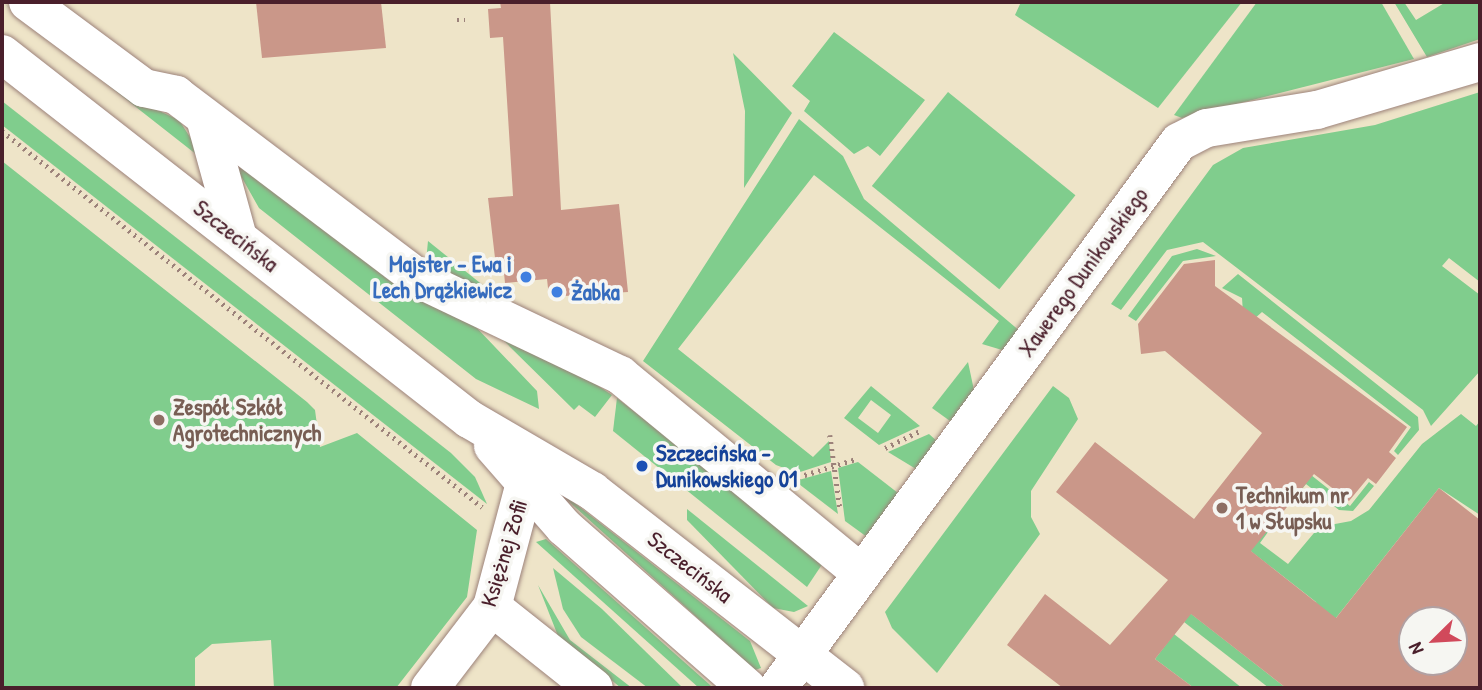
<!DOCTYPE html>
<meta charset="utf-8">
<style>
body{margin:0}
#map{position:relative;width:1482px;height:690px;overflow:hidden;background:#eee4c8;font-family:"Patrick Hand",sans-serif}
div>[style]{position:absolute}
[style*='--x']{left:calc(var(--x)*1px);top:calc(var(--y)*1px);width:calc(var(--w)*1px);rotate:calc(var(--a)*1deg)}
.green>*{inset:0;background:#80cd8d;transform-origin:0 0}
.building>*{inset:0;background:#ca9789}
.path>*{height:4.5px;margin-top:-2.25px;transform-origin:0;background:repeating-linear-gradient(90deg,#9c827a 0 2px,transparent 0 7px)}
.roads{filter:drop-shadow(0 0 2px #9c827a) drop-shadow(0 0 2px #9c827a)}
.minor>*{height:38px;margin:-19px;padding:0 19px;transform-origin:19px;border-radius:19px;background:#fff}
.dots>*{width:19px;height:19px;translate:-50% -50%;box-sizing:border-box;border:4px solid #f6f6f2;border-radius:50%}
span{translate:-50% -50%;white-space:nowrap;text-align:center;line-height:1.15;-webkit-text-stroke:7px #f6f6f2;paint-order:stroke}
.street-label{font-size:23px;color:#4a1f2b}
.shop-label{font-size:23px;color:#366cbe;font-weight:700}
.right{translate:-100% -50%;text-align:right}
.left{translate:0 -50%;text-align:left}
.education-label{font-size:23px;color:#785e54;font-weight:700}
.transit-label{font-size:23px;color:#164399;font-weight:700}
.frame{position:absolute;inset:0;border:4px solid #4a1f2b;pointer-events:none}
.north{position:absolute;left:1398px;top:606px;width:70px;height:70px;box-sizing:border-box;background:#f6f6f2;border:2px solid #b1a0a2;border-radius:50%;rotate:246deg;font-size:19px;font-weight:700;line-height:28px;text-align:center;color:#4a1f2b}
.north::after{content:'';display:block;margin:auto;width:24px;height:32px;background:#d1495b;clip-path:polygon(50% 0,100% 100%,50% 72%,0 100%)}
</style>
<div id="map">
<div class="green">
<i style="clip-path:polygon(2px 2px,127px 96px,179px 120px,206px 162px)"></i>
<i style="clip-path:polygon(1021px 2px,1242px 2px,1158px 108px,1015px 15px)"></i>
<i style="clip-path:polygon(1257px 2px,1381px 2px,1414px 59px,1182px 118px,1174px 115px)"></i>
<i style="clip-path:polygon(1394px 2px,1404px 2px,1416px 20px,1446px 2px,1480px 2px,1480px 39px,1427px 57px)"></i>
<i style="clip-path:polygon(834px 32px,925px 100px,880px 156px,868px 146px,854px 154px,804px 111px,810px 101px,792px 86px)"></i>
<i style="clip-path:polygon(733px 53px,792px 113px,744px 188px,745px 111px)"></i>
<i style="left:948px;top:92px;width:164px;height:121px;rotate:39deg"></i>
<i style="clip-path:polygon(1480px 92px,1480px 282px,1449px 258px,1442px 266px,1480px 295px,1480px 371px,1431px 426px,1423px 410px,1203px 242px,1167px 250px,1121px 310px,1111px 304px,1213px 165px,1243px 148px,1375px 125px)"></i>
<i style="clip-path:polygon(2px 101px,451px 453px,475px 477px,487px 504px,2px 125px)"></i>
<i style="clip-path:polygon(799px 119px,843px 156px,864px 199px,1022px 333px,1002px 350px,982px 344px,999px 321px,814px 175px,678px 349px,813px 457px,829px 441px,831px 462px,797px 473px,776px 465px,643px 361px)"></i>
<i style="clip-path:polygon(228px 153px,390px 281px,475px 326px,537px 391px,539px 409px,476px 379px,259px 208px)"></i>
<i style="clip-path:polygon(2px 161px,307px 402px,315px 410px,320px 447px,357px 433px,477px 530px,467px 597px,396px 688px,274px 688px,271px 640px,212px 644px,195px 658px,195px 688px,2px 688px)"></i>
<i style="clip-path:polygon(428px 241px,495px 295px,426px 262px)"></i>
<i style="clip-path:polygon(1197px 249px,1216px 256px,1183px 261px,1136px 321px,1128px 316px,1172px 256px)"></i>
<i style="clip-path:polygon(1238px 274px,1418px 417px,1419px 430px,1398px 455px,1394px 451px,1411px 427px,1262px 312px,1244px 328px,1242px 298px,1222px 288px)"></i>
<i style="clip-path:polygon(500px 337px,594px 383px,612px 395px,595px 417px,579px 405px,574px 410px)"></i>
<i style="clip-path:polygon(968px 362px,975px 395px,950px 421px,932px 408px)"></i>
<i style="clip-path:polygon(evenodd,871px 386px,920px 426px,879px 445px,844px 418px,871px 386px,871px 400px,891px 415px,878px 433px,858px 418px,871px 400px)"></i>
<i style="clip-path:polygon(1053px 386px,1069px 398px,1078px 419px,1031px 491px,1031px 517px,1040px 534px,937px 673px,892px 628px,885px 612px)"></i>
<i style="clip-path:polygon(617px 398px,813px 552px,823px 563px,807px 587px,613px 431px)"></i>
<i style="clip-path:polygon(1461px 414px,1476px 426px,1480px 421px,1480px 515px,1439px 488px,1324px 633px,1316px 602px,1243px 545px,1263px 520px,1271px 528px,1260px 543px,1288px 564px,1319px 527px,1351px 521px,1369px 510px,1422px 444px)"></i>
<i style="clip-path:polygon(929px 434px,938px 442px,916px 469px,888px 452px)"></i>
<i style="clip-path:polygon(858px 462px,898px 493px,867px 537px,845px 521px,838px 468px)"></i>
<i style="clip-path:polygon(831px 471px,838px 514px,795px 481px)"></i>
<i style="clip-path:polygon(1306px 471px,1350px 506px,1369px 482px,1374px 486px,1353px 511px,1339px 510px,1306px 484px,1289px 506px,1283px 500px)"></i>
<i style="clip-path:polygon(544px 479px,750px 641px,761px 668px,755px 670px)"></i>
<i style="clip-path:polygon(687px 509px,808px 606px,794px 612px,773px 608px,687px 520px)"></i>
<i style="clip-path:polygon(546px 539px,709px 684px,713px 688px,699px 688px,536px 542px)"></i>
<i style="clip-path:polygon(553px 568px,602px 609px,683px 688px,648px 688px,581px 637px,563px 609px)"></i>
<i style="clip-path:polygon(538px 585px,570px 640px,632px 688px,621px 688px,558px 636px)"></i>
<i style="clip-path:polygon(1190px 613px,1286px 688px,1269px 688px,1184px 622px)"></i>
<i style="clip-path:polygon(1174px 634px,1242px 688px,1194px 688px,1155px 659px)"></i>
</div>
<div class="building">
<i style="clip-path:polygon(256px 2px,381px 2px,386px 48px,262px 58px)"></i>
<i style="clip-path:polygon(500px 2px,550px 2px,561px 210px,619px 204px,628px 292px,549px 297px,547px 279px,505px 283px,504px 273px,497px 275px,488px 198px,513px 196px,503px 37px,490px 38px,488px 9px,501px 8px)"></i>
<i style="clip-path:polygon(evenodd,1215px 260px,1215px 286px,1407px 427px,1389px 452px,1396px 458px,1376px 484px,1368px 478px,1349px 501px,1314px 474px,1251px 551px,1336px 618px,1439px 488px,1480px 520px,1480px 688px,1286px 688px,1191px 614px,1155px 659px,1194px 688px,1063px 688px,1007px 645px,1045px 594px,1110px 645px,1168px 580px,1056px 492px,1095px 442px,1194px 519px,1262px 433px,1165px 351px,1141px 354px,1138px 324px,1184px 264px,1215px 260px,1412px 620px,1454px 620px,1454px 662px,1412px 662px,1412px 620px)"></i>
</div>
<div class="path">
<i style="--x:457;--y:20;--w:8;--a:0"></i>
<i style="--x:2;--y:131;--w:610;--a:38.07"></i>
<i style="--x:830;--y:435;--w:74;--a:82.2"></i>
<i style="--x:885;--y:448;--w:41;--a:-25.9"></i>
<i style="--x:798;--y:477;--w:61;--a:-17.2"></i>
</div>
<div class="roads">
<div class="minor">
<i style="--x:28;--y:2;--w:144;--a:36.6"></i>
<i style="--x:144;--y:88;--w:33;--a:12"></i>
<i style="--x:176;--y:95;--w:307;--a:37.1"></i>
<i style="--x:421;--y:280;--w:221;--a:25.5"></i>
<i style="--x:620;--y:375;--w:312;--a:39.4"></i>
<i style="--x:2;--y:54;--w:593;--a:38.01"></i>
<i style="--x:469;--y:419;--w:143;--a:30.3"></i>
<i style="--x:592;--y:491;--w:321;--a:37.9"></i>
<i style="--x:205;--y:118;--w:124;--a:74.6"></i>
<i style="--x:493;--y:446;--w:108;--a:48.8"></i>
<i style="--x:564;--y:527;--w:244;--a:41.3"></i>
<i style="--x:492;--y:607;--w:130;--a:38.5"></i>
<i style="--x:430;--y:688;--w:102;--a:-52.6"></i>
<i style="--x:492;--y:607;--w:128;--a:-75.1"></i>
<i style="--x:778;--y:688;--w:677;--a:-53.71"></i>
<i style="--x:1179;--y:142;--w:31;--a:-27"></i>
<i style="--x:1207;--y:128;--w:111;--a:-9.3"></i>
<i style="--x:1317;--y:110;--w:170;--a:-16.4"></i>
</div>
</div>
<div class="dots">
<i style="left:526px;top:277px;background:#3f7fe0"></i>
<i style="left:557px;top:292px;background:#3f7fe0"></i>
<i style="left:159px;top:420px;background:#8d6e63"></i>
<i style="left:642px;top:466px;background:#1a4fb4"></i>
<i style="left:1222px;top:508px;background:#8d6e63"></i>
</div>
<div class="street-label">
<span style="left:236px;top:236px;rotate:38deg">Szczecińska</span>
<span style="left:1083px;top:272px;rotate:-54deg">Xawerego Dunikowskiego</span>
<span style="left:504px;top:553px;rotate:-73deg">Księżnej Zofii</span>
<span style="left:690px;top:567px;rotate:38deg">Szczecińska</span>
</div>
<div class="shop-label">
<span class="right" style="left:512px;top:277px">Majster - Ewa i<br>Lech Drążkiewicz</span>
<span class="left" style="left:571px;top:292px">Żabka</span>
</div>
<div class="education-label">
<span class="left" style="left:173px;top:420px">Zespół Szkół<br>Agrotechnicznych</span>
<span class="left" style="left:1236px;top:508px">Technikum nr<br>1 w Słupsku</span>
</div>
<div class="transit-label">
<span class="left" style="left:656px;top:466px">Szczecińska -<br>Dunikowskiego 01</span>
</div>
<div class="frame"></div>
<div class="north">N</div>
</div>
